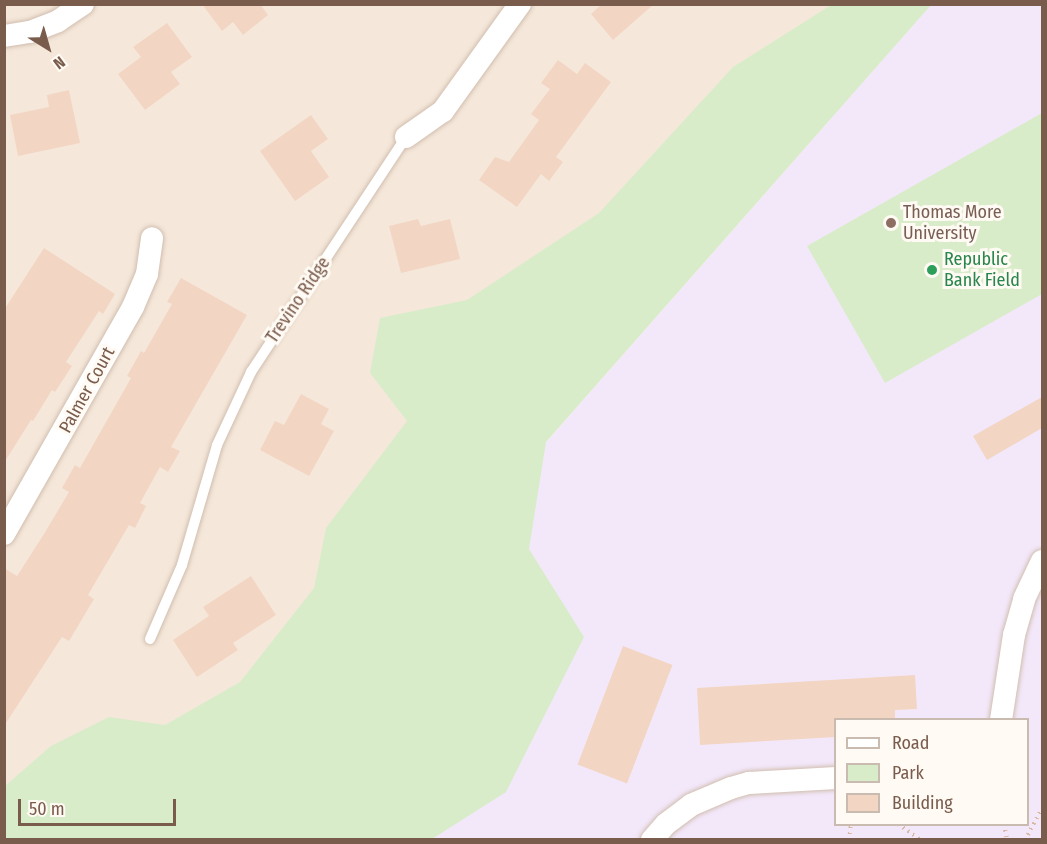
<!DOCTYPE html>
<style>
body{margin:0}
#map{position:relative;width:1047px;height:844px;overflow:hidden;background:#fdf6ec;font-family:"Fira Sans Condensed",sans-serif}
div>[style]{position:absolute}
[style*='--x']{left:calc(var(--x)*1px);top:calc(var(--y)*1px);width:calc(var(--w)*1px);rotate:calc(var(--a)*1deg)}
.residential>*{inset:0;background:#f5e8da}
.education>*{inset:0;background:#f3e8fa}
.green>*{inset:0;background:#d8ecc9}
.building>*{inset:0;background:#f3d5c3;transform-origin:0 0}
.path>*{height:4px;margin-top:-2px;transform-origin:0;background:repeating-linear-gradient(90deg,#d9b8a5 0 1.5px,transparent 0 6px)}
.roads{filter:drop-shadow(0 0 2px #d1beb0) drop-shadow(0 0 2px #d1beb0)}
.lane>*{height:10px;margin:-5px;padding:0 5px;transform-origin:5px;border-radius:5px;background:#fff}
.street>*{height:22px;margin:-11px;padding:0 11px;transform-origin:11px;border-radius:11px;background:#fff}
.dots>*{width:16px;height:16px;translate:-50% -50%;box-sizing:border-box;border:3px solid #fffaf3;border-radius:50%}
span{translate:-50% -50%;white-space:nowrap;text-align:center;line-height:1.15;-webkit-text-stroke:6px #fffaf3;paint-order:stroke}
.education-label{font-size:18px;color:#785e54}
.left{translate:0 -50%;text-align:left}
.leisure-label{font-size:18px;color:#27864d}
.street-label{font-size:18px;color:#7a5c4d}
.frame{position:absolute;inset:0;border:6px solid #7a5c4d;pointer-events:none}
.legend{position:absolute;left:834px;top:718px;width:195px;height:108px;box-sizing:border-box;background:#fffaf3;border:2px solid #cabbb1;margin:0;padding:8px 10px;list-style:none;font-size:18px;color:#7a5c4d}
.legend li{display:flex;align-items:center;gap:12px;height:30px}
.legend b{width:30px;border:2px solid #cabbb1}
.north{position:absolute;left:18px;top:18px;width:60px;height:60px;-webkit-text-stroke:4px #fffaf3;paint-order:stroke;rotate:143deg;font-size:16px;font-weight:700;line-height:24px;text-align:center;color:#7a5c4d}
.north::after{content:'';display:block;margin:auto;width:21px;height:27px;background:#7a5c4d;clip-path:polygon(50% 0,100% 100%,50% 72%,0 100%)}
.scale{position:absolute;left:18px;top:799px;width:158px;height:27px;box-sizing:border-box;border:3px solid #7a5c4d;border-top:0;padding-left:8px;font-size:18px;line-height:21px;white-space:nowrap;color:#7a5c4d;-webkit-text-stroke:4px #fffaf3;paint-order:stroke}
</style>
<div id="map">
<div class="residential">
<i style="clip-path:polygon(5px 5px,931px 5px,196px 839px,5px 840px)"></i>
</div>
<div class="education">
<i style="clip-path:polygon(evenodd,931px 5px,1042px 5px,1042px 839px,196px 840px,931px 5px,836px 720px,1028px 720px,1028px 824px,836px 824px,836px 720px)"></i>
</div>
<div class="green">
<i style="clip-path:polygon(831px 5px,931px 5px,546px 442px,529px 549px,584px 637px,506px 792px,432px 839px,5px 839px,5px 786px,51px 746px,109px 717px,165px 725px,240px 682px,314px 588px,326px 528px,407px 421px,370px 373px,380px 318px,467px 300px,599px 213px,733px 67px)"></i>
<i style="clip-path:polygon(1042px 113px,1042px 294px,885px 383px,807px 246px)"></i>
</div>
<div class="building">
<i style="clip-path:polygon(202px 4px,260px 4px,268px 15px,243px 35px,233px 22px,222px 31px)"></i>
<i style="clip-path:polygon(602px 4px,654px 4px,613px 40px,591px 14px)"></i>
<i style="clip-path:polygon(167px 23px,192px 57px,171px 72px,180px 84px,145px 110px,118px 74px,141px 57px,133px 47px)"></i>
<i style="clip-path:polygon(558px 60px,577px 74px,585px 63px,611px 82px,556px 157px,563px 162px,549px 181px,541px 174px,517px 207px,479px 180px,495px 157px,509px 162px,539px 120px,531px 114px,550px 89px,541px 83px)"></i>
<i style="clip-path:polygon(69px 90px,80px 143px,18px 156px,10px 115px,49px 107px,47px 95px)"></i>
<i style="clip-path:polygon(311px 115px,328px 139px,311px 151px,329px 177px,295px 201px,260px 151px)"></i>
<i style="clip-path:polygon(418px 219px,421px 226px,450px 219px,460px 259px,401px 273px,389px 226px)"></i>
<i style="clip-path:polygon(44px 248px,115px 294px,103px 314px,99px 311px,66px 362px,72px 366px,55px 392px,52px 390px,33px 421px,31px 420px,4px 463px,4px 310px)"></i>
<i style="clip-path:polygon(181px 278px,247px 315px,171px 447px,180px 451px,168px 472px,160px 467px,140px 503px,146px 506px,135px 528px,129px 525px,88px 595px,94px 599px,69px 641px,62px 637px,4px 726px,4px 568px,17px 576px,44px 534px,69px 492px,62px 488px,75px 465px,80px 468px,131px 378px,127px 376px,141px 351px,144px 353px,172px 304px,167px 302px)"></i>
<i style="clip-path:polygon(301px 394px,329px 409px,321px 424px,334px 431px,309px 476px,260px 450px,275px 421px,284px 425px)"></i>
<i style="clip-path:polygon(1042px 397px,1042px 428px,987px 460px,973px 436px)"></i>
<i style="clip-path:polygon(251px 576px,276px 615px,233px 643px,238px 650px,197px 677px,173px 640px,209px 616px,203px 607px)"></i>
<i style="left:623px;top:646px;width:53px;height:127px;rotate:21deg"></i>
<i style="clip-path:polygon(915px 675px,917px 709px,895px 710px,895px 720px,836px 720px,836px 737px,700px 745px,697px 688px)"></i>
</div>
<div class="path">
<i style="--x:898;--y:824;--w:28;--a:35"></i>
<i style="--x:1004;--y:824;--w:16;--a:79"></i>
<i style="--x:849;--y:840;--w:16;--a:-83"></i>
<i style="--x:1025;--y:840;--w:36;--a:-62"></i>
</div>
<div class="roads">
<div class="lane">
<i style="--x:150;--y:639;--w:81;--a:-66.6"></i>
<i style="--x:182;--y:565;--w:125;--a:-73.7"></i>
<i style="--x:217;--y:445;--w:81;--a:-65"></i>
<i style="--x:251;--y:372;--w:282;--a:-56.6"></i>
</div>
<div class="street">
<i style="--x:4;--y:36;--w:26;--a:-9"></i>
<i style="--x:30;--y:32;--w:30;--a:-21"></i>
<i style="--x:58;--y:21;--w:30;--a:-34"></i>
<i style="--x:406;--y:137;--w:45;--a:-35.1"></i>
<i style="--x:443;--y:111;--w:132;--a:-54.3"></i>
<i style="--x:4;--y:534;--w:261;--a:-60.4"></i>
<i style="--x:133;--y:307;--w:36;--a:-67"></i>
<i style="--x:147;--y:274;--w:36;--a:-82"></i>
<i style="--x:1001;--y:720;--w:86;--a:-81.3"></i>
<i style="--x:1014;--y:635;--w:37;--a:-74"></i>
<i style="--x:1024;--y:599;--w:42;--a:-64.7"></i>
<i style="--x:652;--y:840;--w:21;--a:-49"></i>
<i style="--x:666;--y:824;--w:31;--a:-37"></i>
<i style="--x:691;--y:805;--w:43;--a:-23"></i>
<i style="--x:731;--y:788;--w:19;--a:-16"></i>
<i style="--x:749;--y:783;--w:87;--a:-3.3"></i>
</div>
</div>
<div class="dots">
<i style="left:891px;top:223px;background:#8d6e63"></i>
<i style="left:932px;top:270px;background:#2e9e5b"></i>
</div>
<div class="education-label">
<span class="left" style="left:903px;top:223px">Thomas More<br>University</span>
</div>
<div class="leisure-label">
<span class="left" style="left:944px;top:270px">Republic<br>Bank Field</span>
</div>
<div class="street-label">
<span style="left:298px;top:300px;rotate:-56deg">Trevino Ridge</span>
<span style="left:87px;top:390px;rotate:-61deg">Palmer Court</span>
</div>
<div class="frame"></div>
<ul class="legend">
<li><b style="height:8px;background:#fff"></b>Road</li>
<li><b style="height:16px;background:#d8ecc9"></b>Park</li>
<li><b style="height:16px;background:#f3d5c3"></b>Building</li>
</ul>
<div class="north">N</div>
<div class="scale">50 m</div>
</div>
